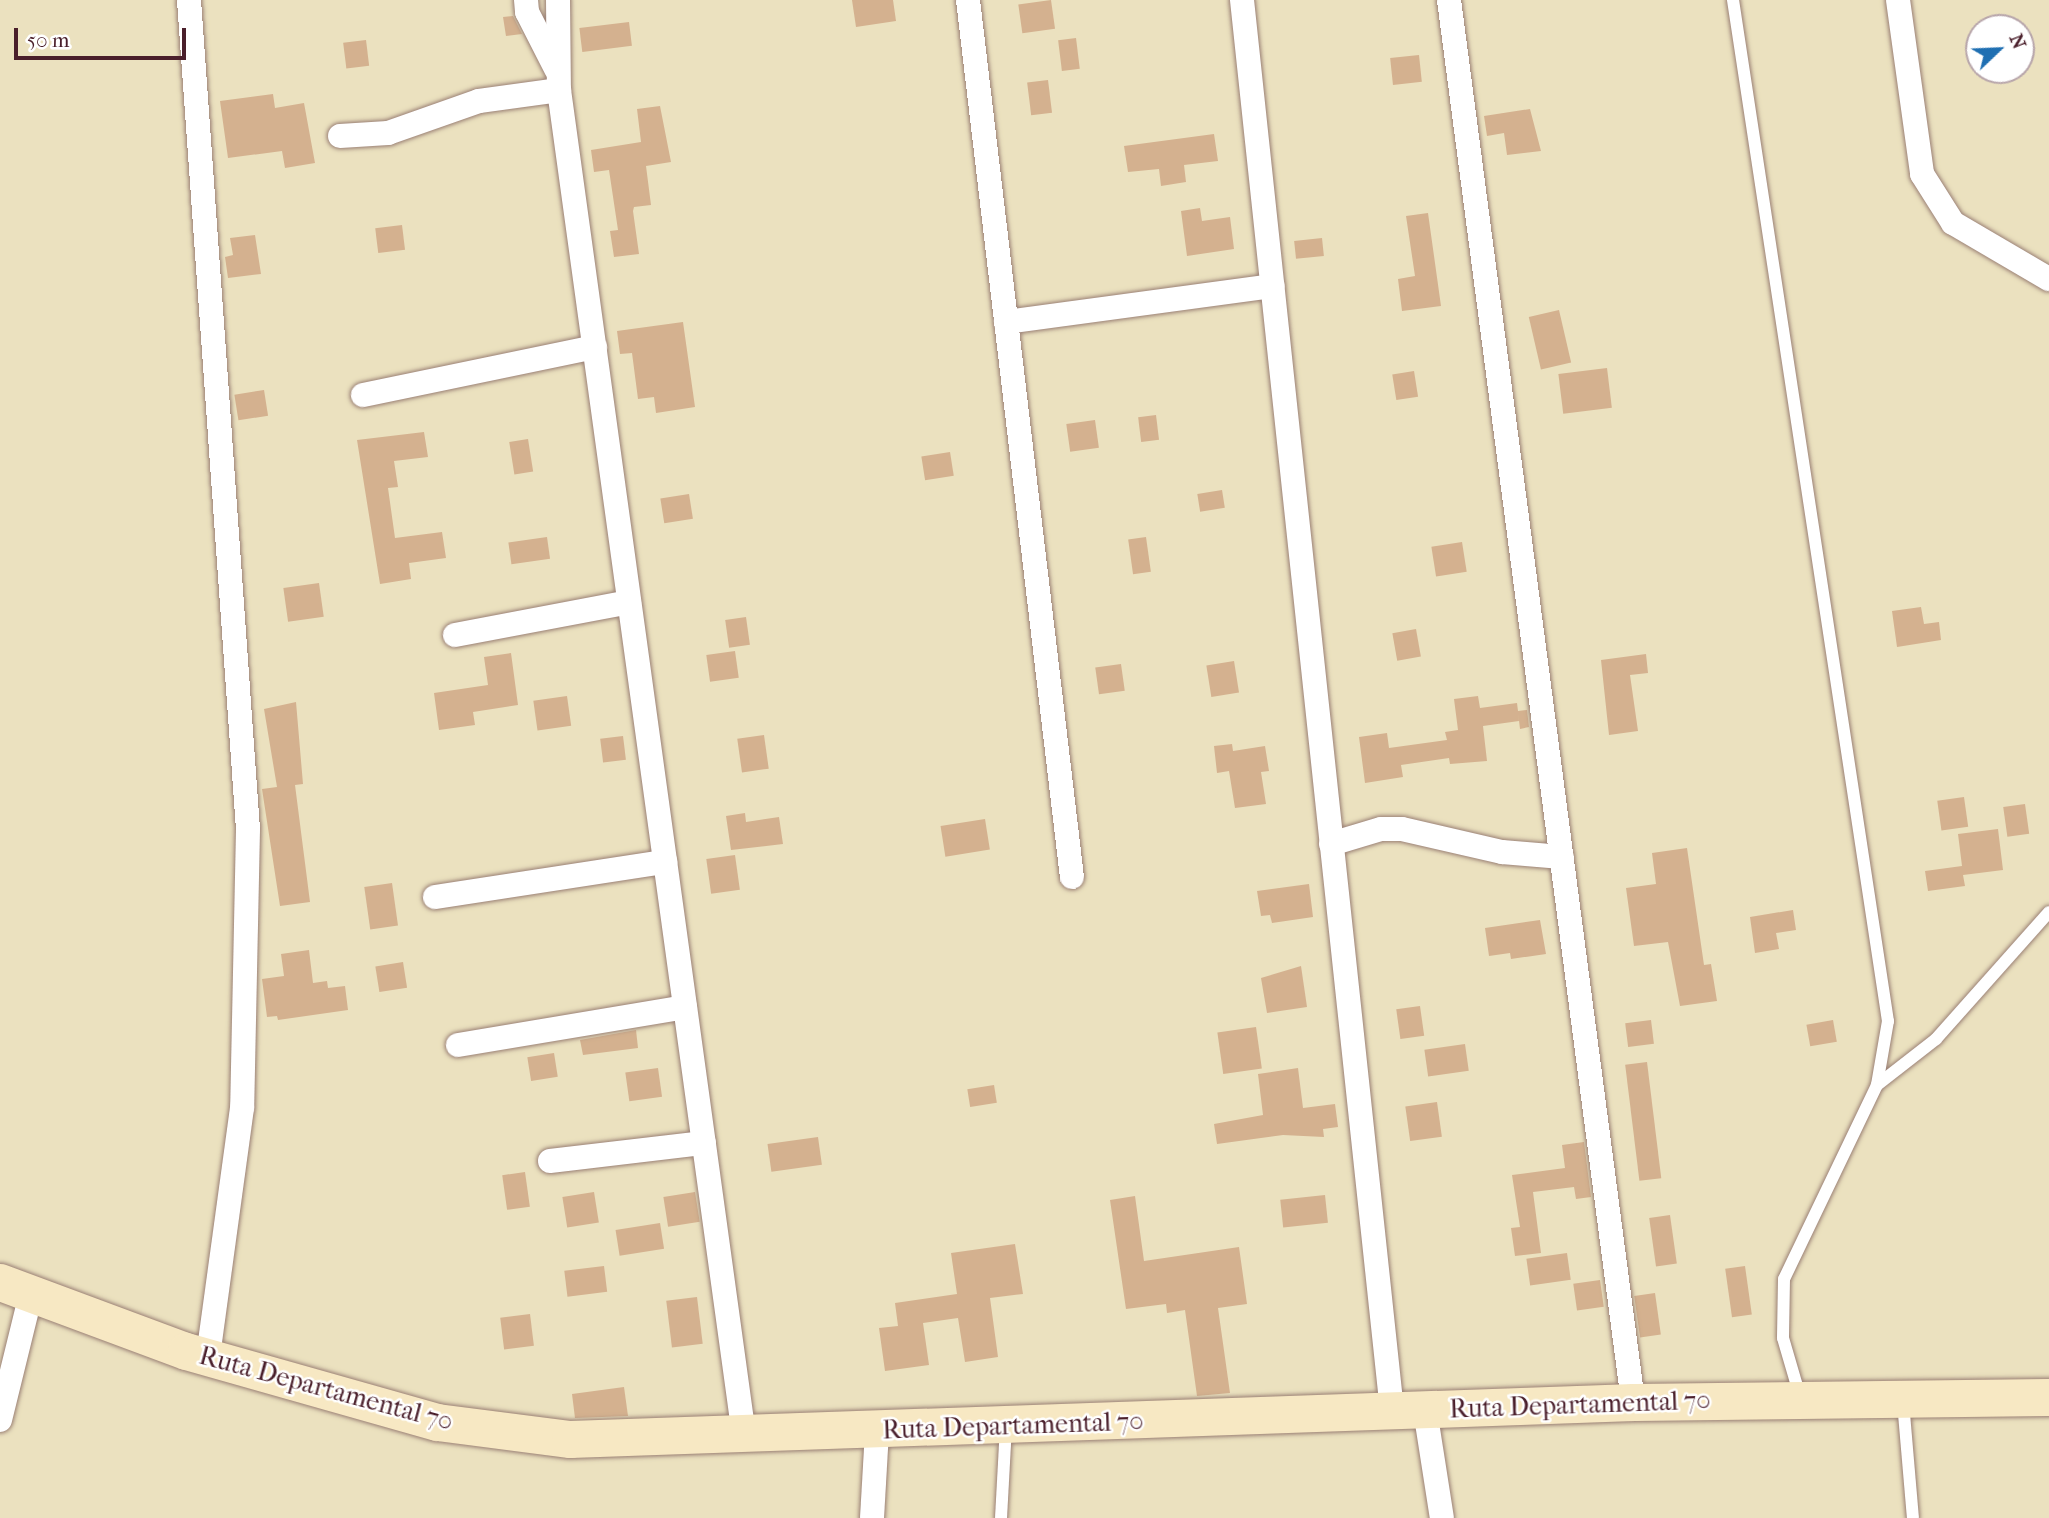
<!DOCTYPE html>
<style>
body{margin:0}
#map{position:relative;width:2049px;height:1518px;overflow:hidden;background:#ebe1bf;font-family:"IM FELL French Canon",serif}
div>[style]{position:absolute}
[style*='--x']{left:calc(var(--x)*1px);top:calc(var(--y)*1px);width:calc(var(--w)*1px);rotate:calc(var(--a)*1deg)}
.building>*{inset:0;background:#d4b18f;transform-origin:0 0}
.roads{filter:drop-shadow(0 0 2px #9a8075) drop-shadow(0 0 2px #9a8075)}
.lane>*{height:12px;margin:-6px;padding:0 6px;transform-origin:6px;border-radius:6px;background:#fff}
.street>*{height:24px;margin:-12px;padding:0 12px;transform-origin:12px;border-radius:12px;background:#fff}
.secondary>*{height:37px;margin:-18.5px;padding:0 18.5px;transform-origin:18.5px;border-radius:18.5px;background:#f7e8c3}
span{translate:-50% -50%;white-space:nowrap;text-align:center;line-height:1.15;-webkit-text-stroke:5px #fff;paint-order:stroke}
.street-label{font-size:26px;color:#4a1f2b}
.north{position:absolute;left:1965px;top:14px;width:70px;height:70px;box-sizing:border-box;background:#fff;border:2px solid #b7a5aa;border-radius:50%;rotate:67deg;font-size:19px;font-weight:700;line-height:28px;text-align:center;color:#4a1f2b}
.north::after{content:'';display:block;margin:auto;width:24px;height:32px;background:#1f6fb2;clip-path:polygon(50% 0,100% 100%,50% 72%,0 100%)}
.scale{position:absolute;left:14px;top:28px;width:172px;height:32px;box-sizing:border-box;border:4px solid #4a1f2b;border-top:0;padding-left:9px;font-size:21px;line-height:24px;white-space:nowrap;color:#4a1f2b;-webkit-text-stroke:5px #fff;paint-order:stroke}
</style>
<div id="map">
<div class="building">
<i style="clip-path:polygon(852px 0,893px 0,896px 21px,856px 27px)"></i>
<i style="left:1051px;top:0;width:29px;height:33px;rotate:82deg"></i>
<i style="clip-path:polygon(513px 16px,522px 34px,506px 36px,503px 17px)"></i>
<i style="left:629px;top:22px;width:24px;height:50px;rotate:83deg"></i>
<i style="left:1076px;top:38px;width:31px;height:18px;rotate:83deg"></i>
<i style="left:366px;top:40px;width:26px;height:23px;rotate:83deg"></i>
<i style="left:1419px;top:55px;width:27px;height:29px;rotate:84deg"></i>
<i style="left:1048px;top:80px;width:33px;height:21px;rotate:83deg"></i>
<i style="clip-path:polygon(273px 94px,275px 108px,304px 103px,315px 163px,285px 168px,282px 151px,228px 158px,220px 101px)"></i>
<i style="clip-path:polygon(660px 106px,671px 162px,646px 166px,651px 205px,634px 207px,633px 211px,639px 254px,614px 257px,610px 231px,618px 230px,609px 170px,594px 172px,591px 150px,641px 142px,637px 109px)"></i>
<i style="clip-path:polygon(1530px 109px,1541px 151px,1507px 155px,1504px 133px,1487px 136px,1484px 116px)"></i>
<i style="clip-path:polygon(1214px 134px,1218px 161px,1184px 165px,1186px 182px,1161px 186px,1159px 169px,1128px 172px,1124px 146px)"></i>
<i style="clip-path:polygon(1200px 208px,1202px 221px,1230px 217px,1234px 249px,1187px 256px,1181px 211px)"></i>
<i style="clip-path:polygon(1428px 213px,1441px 306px,1402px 311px,1398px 279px,1415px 276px,1406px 216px)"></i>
<i style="left:402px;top:225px;width:25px;height:27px;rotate:83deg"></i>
<i style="clip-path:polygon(255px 235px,261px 274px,228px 278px,225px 257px,233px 255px,230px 238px)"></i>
<i style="left:1322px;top:238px;width:18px;height:28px;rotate:84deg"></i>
<i style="left:1559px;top:310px;width:54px;height:31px;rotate:77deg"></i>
<i style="clip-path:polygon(683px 322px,695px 407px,656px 413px,654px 397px,638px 399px,632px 353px,620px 354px,617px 331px)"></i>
<i style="left:1607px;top:368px;width:40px;height:49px;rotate:83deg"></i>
<i style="left:1414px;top:371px;width:26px;height:22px;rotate:81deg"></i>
<i style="left:264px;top:390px;width:26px;height:30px;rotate:81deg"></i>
<i style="left:1156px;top:415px;width:25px;height:18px;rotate:83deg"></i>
<i style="left:1095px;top:420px;width:28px;height:29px;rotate:82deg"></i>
<i style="clip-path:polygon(424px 432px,428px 457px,394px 461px,398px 487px,388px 488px,395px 538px,442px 532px,446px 558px,409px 563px,411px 579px,380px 584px,357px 440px)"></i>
<i style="left:528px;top:439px;width:33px;height:19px;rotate:81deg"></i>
<i style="left:950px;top:452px;width:24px;height:29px;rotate:81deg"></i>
<i style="left:1222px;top:490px;width:18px;height:25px;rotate:81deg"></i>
<i style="left:689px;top:494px;width:25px;height:29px;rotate:81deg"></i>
<i style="left:547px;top:537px;width:22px;height:39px;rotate:82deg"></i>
<i style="left:1146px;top:537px;width:35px;height:18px;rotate:82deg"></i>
<i style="left:1462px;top:542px;width:30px;height:31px;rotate:81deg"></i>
<i style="left:319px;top:583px;width:34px;height:36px;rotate:82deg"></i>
<i style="clip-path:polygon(1921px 607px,1924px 624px,1939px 622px,1941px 640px,1897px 647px,1892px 611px)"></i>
<i style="left:746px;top:617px;width:28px;height:21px;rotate:82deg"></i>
<i style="left:1416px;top:629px;width:28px;height:24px;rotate:80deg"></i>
<i style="left:735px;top:651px;width:27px;height:29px;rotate:82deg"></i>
<i style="clip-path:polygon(511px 653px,518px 705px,473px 712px,475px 725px,439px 730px,434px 693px,488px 685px,484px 657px)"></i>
<i style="clip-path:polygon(1646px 654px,1648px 673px,1630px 675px,1638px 731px,1609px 735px,1601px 660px)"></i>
<i style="left:1234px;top:661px;width:32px;height:28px;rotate:81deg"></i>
<i style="left:1121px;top:664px;width:27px;height:26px;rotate:82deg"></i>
<i style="left:567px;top:696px;width:30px;height:34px;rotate:82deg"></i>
<i style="clip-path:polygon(1478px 696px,1480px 708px,1517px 703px,1518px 711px,1527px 710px,1529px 727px,1520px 729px,1518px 712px,1519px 721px,1483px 726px,1487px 761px,1450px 764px,1449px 758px,1401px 765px,1403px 777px,1365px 783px,1359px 737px,1387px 733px,1389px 748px,1447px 740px,1445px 732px,1458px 730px,1454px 699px)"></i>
<i style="clip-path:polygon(296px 702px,303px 784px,295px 785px,310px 902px,280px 906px,262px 789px,277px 787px,264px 709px)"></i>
<i style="left:764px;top:735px;width:34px;height:27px;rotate:82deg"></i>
<i style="left:623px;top:736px;width:24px;height:23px;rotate:83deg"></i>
<i style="clip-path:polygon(1232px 744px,1233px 751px,1265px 746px,1269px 771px,1261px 772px,1266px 804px,1235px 808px,1229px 771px,1217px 773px,1214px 746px)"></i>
<i style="left:1964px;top:797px;width:30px;height:27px;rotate:82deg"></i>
<i style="left:2025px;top:804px;width:30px;height:22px;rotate:82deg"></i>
<i style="clip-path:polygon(745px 813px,746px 822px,779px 817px,783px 844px,731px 850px,726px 816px)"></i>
<i style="left:985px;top:819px;width:31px;height:45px;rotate:81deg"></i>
<i style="clip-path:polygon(1998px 829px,2003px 870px,1963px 875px,1965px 886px,1928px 891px,1925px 871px,1962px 866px,1958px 834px)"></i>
<i style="clip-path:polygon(1687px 848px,1704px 965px,1711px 964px,1717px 1001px,1680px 1006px,1668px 942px,1634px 946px,1626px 888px,1656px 884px,1652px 853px)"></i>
<i style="left:735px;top:855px;width:35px;height:29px;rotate:82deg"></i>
<i style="left:392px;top:883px;width:43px;height:28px;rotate:82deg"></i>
<i style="clip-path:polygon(1309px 884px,1313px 917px,1272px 923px,1270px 915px,1261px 916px,1257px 891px)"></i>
<i style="clip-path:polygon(1793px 910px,1796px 930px,1776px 933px,1779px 949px,1755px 953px,1750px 917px)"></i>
<i style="clip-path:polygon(1540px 920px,1546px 954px,1511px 959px,1510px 953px,1489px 956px,1485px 928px)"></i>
<i style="clip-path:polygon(309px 950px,313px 983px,327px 981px,328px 988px,345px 986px,348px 1010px,278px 1020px,277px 1016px,267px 1017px,262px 979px,284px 976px,281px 954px)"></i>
<i style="left:403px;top:962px;width:26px;height:28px;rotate:81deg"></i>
<i style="clip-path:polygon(1301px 966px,1307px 1007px,1267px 1013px,1261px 978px)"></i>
<i style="left:1420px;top:1006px;width:30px;height:24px;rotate:82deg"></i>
<i style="left:1651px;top:1020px;width:24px;height:26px;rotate:83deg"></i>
<i style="left:1833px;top:1020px;width:22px;height:27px;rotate:80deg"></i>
<i style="left:1256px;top:1027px;width:42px;height:39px;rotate:82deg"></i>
<i style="clip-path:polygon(636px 1030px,638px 1048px,583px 1055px,580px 1040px)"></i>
<i style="left:1465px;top:1044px;width:27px;height:41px;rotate:82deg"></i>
<i style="left:554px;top:1053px;width:24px;height:27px;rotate:81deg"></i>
<i style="left:1647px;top:1062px;width:117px;height:22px;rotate:83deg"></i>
<i style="left:658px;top:1068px;width:29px;height:33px;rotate:82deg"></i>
<i style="clip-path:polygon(1298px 1068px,1303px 1108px,1335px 1104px,1338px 1127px,1323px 1129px,1324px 1137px,1283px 1135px,1217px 1144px,1214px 1124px,1263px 1115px,1258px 1074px)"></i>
<i style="left:994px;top:1085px;width:18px;height:27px;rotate:81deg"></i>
<i style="left:1437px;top:1102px;width:35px;height:32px;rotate:82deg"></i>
<i style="left:818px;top:1137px;width:28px;height:51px;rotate:82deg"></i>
<i style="clip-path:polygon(1584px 1142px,1591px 1197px,1576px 1199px,1574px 1187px,1533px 1192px,1541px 1253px,1515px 1256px,1511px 1228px,1520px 1227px,1512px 1175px,1565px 1168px,1562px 1145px)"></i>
<i style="left:525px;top:1172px;width:35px;height:23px;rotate:82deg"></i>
<i style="left:594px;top:1192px;width:31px;height:32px;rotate:81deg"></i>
<i style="left:695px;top:1192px;width:30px;height:32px;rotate:81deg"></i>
<i style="left:1325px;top:1195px;width:28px;height:45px;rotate:84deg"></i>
<i style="clip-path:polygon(1135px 1196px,1144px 1261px,1239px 1247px,1247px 1304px,1218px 1308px,1230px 1393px,1197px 1396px,1185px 1310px,1167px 1313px,1166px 1304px,1126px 1309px,1110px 1200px)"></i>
<i style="left:1670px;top:1215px;width:49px;height:21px;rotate:82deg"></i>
<i style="left:660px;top:1223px;width:26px;height:45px;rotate:81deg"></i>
<i style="clip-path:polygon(1015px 1244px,1023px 1294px,990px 1298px,998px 1357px,965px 1362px,958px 1318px,923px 1323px,929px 1365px,885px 1371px,879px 1328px,898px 1326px,895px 1303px,957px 1294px,951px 1253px)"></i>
<i style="left:1567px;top:1253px;width:27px;height:41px;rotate:82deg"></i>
<i style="left:604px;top:1266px;width:26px;height:40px;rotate:83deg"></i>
<i style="left:1745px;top:1266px;width:49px;height:20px;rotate:82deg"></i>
<i style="left:1600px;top:1280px;width:27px;height:27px;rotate:82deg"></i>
<i style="left:1655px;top:1293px;width:42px;height:21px;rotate:82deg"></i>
<i style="left:697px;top:1297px;width:47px;height:31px;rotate:83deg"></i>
<i style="left:530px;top:1314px;width:32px;height:30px;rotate:83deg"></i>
<i style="clip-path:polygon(624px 1387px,628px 1416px,575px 1418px,572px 1394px)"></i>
</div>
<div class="roads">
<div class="lane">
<i style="--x:1733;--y:0;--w:1033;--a:81.37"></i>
<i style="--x:1888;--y:1021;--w:65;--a:99.8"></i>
<i style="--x:1877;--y:1085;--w:215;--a:115.6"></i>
<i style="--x:1784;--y:1279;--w:59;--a:91"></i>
<i style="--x:1783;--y:1338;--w:60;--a:73.7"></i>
<i style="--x:1877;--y:1085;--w:75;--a:-37.9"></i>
<i style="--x:1936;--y:1039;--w:170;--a:-48.3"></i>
<i style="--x:1903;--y:1402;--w:116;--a:85.1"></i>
<i style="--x:1001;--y:1518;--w:92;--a:-86.9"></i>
</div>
<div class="street">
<i style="--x:189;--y:0;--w:831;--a:85.93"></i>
<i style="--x:248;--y:829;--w:279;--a:91.2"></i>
<i style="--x:242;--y:1108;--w:251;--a:97.8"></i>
<i style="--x:526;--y:0;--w:12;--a:85"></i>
<i style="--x:527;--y:12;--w:64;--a:63"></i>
<i style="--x:558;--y:0;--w:90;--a:89.4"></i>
<i style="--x:559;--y:90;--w:1359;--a:82.17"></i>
<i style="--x:968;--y:0;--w:883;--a:83.24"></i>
<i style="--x:1242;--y:0;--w:1419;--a:83.93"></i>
<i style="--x:1449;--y:0;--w:1414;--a:82.52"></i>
<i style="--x:1898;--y:0;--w:176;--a:82.1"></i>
<i style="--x:1922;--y:174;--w:58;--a:57.7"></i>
<i style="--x:1953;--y:223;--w:111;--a:30.3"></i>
<i style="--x:340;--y:136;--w:48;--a:-3.6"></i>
<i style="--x:388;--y:133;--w:96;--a:-19.4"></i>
<i style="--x:479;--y:101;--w:81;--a:-7.8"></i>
<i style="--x:1006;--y:322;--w:269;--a:-7.7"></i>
<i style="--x:363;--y:395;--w:237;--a:-11.7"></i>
<i style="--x:455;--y:635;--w:177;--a:-10.7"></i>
<i style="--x:1331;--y:844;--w:52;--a:-16.7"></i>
<i style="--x:1381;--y:829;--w:21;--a:0"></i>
<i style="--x:1402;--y:829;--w:103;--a:13"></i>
<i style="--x:1502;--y:852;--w:60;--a:4.8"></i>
<i style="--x:435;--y:897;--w:233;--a:-8.7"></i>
<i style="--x:458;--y:1045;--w:230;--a:-9.5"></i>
<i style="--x:550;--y:1161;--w:155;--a:-6.7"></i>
<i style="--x:1425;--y:1410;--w:109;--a:81.1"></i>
<i style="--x:0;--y:1420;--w:130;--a:-76.2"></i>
<i style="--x:872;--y:1518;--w:87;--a:-86.7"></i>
</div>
<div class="secondary">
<i style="--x:0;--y:1282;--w:198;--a:20.4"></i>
<i style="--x:186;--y:1351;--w:261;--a:15.8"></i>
<i style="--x:437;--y:1422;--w:134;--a:7.3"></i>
<i style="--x:570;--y:1439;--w:1064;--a:-1.99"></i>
<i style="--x:1633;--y:1402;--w:416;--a:-0.7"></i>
</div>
</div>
<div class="street-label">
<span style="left:326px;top:1389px;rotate:15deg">Ruta Departamental 70</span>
<span style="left:1580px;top:1405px;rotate:-2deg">Ruta Departamental 70</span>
<span style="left:1013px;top:1426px;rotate:-2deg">Ruta Departamental 70</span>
</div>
<div class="north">N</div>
<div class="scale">50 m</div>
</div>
